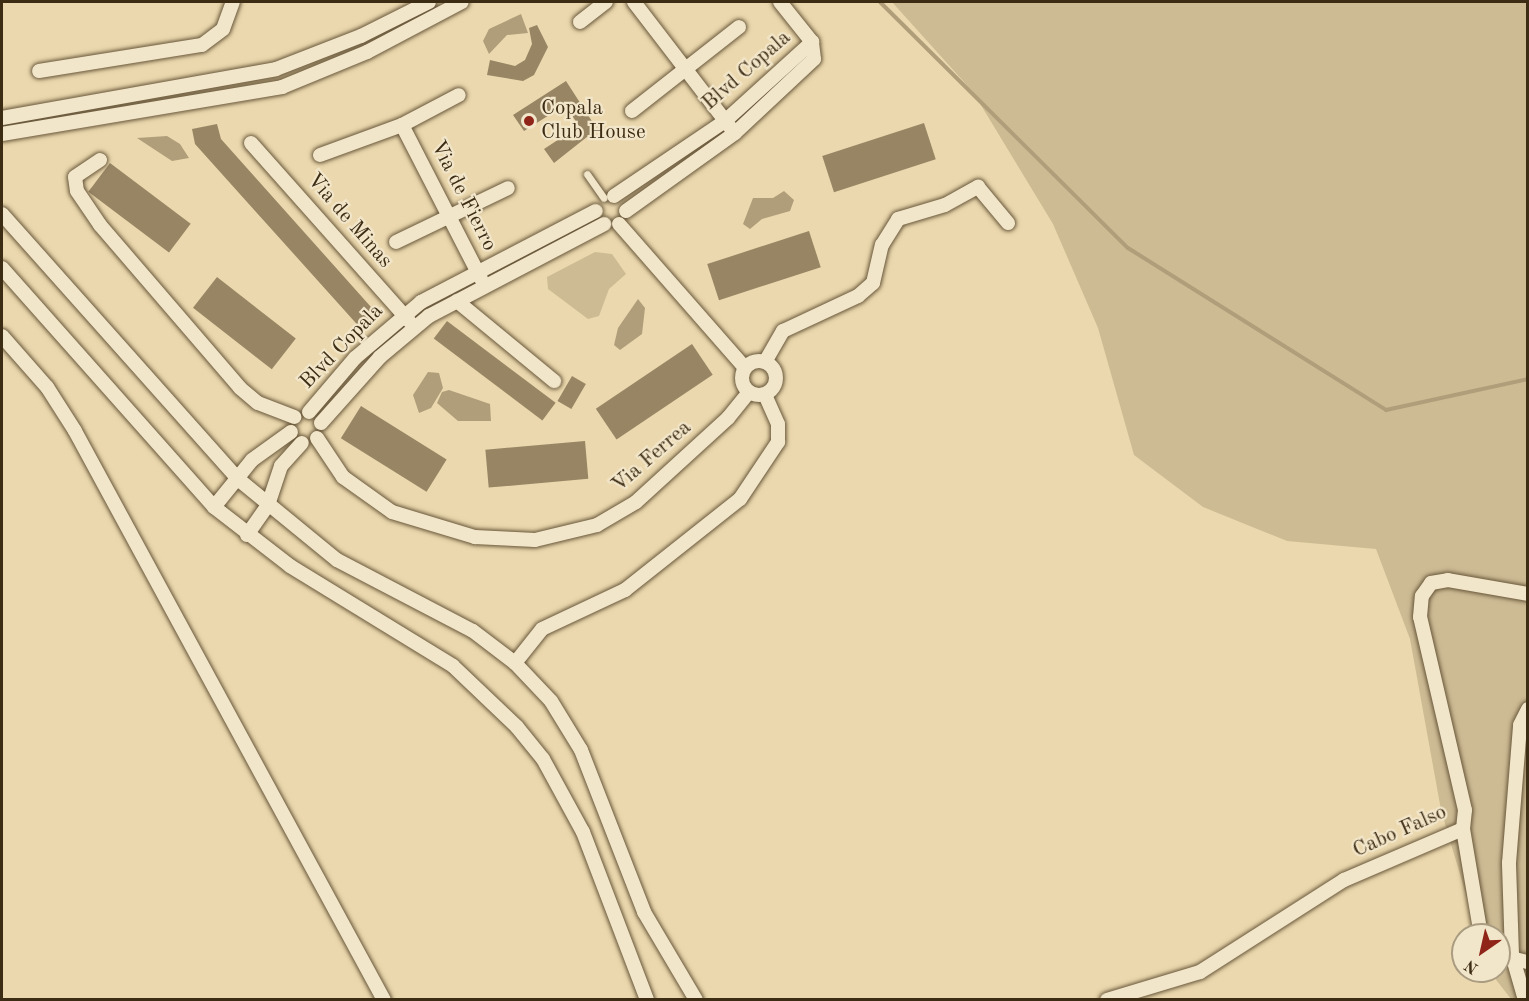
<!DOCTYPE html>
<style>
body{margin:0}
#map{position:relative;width:1529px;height:1001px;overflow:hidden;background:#ebd8ae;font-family:"Old Standard TT",serif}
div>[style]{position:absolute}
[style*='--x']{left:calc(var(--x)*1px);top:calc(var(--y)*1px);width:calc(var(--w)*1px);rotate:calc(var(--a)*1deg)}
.green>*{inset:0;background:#cdbb94}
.water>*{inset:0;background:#b09e7a}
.stream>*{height:4px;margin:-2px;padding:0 2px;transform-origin:2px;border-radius:2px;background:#b09e7a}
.building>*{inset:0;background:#978564;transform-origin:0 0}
.roads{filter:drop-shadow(0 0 2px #68573a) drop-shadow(0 0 2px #68573a)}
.service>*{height:7px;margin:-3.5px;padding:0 3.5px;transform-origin:3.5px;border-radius:3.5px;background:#f2e6ca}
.minor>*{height:14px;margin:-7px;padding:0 7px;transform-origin:7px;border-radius:7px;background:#f2e6ca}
.minor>.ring{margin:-7px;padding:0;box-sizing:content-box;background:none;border:14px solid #f2e6ca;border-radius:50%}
.dots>*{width:16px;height:16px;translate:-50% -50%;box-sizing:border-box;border:3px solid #f2e6ca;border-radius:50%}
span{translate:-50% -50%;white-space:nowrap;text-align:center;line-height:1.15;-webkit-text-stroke:4.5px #f2e6ca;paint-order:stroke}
.street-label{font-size:21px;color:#3d2c14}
.poi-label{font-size:21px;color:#3d2c14}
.left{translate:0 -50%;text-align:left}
.frame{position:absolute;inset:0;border:3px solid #3d2c14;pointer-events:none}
.north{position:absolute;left:1451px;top:923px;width:60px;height:60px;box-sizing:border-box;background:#f2e6ca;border:2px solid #aa9c81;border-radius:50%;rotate:214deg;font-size:16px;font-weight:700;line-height:24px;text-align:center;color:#3d2c14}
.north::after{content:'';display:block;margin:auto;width:21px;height:27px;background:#8f2418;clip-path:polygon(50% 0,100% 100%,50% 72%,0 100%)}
</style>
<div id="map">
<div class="green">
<i style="clip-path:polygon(892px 2px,1527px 2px,1527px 999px,1511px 999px,1490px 972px,1499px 971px,1499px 935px,1478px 935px,1441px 810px,1410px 639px,1376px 549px,1287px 541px,1203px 507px,1134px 455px,1098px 328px,1053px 224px,973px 92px)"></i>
<i style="clip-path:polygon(595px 252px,612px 254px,626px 274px,609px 289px,599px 316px,588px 319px,548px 289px,547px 277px)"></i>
</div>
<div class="water">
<i style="clip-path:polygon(521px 14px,528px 33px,507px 35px,489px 54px,483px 41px,489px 29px)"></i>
<i style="clip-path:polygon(167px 136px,180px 144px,189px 158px,172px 161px,137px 138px)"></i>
<i style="clip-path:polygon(784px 191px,794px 200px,790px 211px,762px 219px,750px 229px,743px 224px,753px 198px,773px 198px)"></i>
<i style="clip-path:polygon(638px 299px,645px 308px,642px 334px,620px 350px,614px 345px,618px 328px)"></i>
<i style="clip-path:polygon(428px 372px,439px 373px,443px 388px,431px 408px,419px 413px,413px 395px)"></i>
<i style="clip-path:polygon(449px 390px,490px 404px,491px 421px,458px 421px,437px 403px,442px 392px)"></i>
</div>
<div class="stream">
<i style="--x:880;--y:2;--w:349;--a:44.8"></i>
<i style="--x:1128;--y:248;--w:305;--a:32.1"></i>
<i style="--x:1386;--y:410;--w:145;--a:-12.3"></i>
</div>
<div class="building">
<i style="clip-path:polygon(537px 25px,548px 47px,534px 75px,523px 81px,487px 75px,490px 60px,515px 66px,525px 60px,532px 44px,529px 28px)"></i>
<i style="clip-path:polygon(566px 81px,597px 129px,554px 163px,544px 149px,579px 126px,565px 105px,524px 131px,513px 115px)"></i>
<i style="left:924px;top:123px;width:38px;height:107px;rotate:72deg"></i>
<i style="clip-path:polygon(217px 124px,221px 139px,379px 316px,363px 331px,195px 144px,192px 129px)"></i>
<i style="left:110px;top:163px;width:101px;height:36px;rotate:37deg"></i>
<i style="left:809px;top:231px;width:38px;height:107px;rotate:72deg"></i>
<i style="left:217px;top:277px;width:100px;height:39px;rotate:38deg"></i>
<i style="left:447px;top:321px;width:136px;height:22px;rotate:37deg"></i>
<i style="left:692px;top:344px;width:37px;height:116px;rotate:56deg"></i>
<i style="left:572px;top:376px;width:16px;height:29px;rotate:30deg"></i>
<i style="left:361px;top:406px;width:101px;height:38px;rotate:32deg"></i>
<i style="left:585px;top:441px;width:38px;height:100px;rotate:85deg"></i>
</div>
<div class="roads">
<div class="service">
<i style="--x:587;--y:174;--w:29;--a:55"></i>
</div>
<div class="minor">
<i style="--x:634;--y:2;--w:158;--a:52.5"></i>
<i style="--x:580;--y:22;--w:33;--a:-38"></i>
<i style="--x:39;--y:71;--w:165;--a:-9.1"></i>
<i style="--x:202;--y:45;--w:26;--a:-37"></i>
<i style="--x:223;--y:29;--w:29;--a:-70"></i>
<i style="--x:632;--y:111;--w:136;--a:-38.1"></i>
<i style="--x:2;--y:118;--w:278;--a:-10.1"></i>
<i style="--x:276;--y:69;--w:91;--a:-21.2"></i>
<i style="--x:361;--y:36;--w:76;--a:-26.6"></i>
<i style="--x:402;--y:125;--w:173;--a:62.8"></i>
<i style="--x:2;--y:134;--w:284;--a:-9.5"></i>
<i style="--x:282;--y:87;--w:92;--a:-22.4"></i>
<i style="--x:367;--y:52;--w:107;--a:-27.8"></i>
<i style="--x:251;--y:143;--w:238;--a:48.4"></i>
<i style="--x:320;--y:155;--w:87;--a:-20.1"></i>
<i style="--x:402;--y:125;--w:64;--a:-27.8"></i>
<i style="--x:100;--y:160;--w:30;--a:146"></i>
<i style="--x:75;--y:177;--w:14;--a:82"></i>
<i style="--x:77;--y:191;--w:41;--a:55.9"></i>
<i style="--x:100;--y:225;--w:215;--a:49.3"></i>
<i style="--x:240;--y:388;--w:23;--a:40"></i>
<i style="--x:258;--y:403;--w:39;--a:21"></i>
<i style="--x:614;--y:196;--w:134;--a:-34"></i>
<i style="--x:725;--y:121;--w:118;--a:-42.2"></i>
<i style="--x:626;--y:211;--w:134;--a:-35.6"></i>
<i style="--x:735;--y:133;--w:108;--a:-43.1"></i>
<i style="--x:814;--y:59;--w:17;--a:-97"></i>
<i style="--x:812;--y:42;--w:51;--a:-128.7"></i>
<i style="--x:2;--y:214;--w:355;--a:48.3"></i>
<i style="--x:238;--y:479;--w:128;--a:39.3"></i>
<i style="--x:337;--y:560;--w:153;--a:27.6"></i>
<i style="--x:473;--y:631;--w:53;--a:37.3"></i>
<i style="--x:515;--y:663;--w:52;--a:46.5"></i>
<i style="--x:551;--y:701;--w:57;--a:58.5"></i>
<i style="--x:581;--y:750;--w:174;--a:68.7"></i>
<i style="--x:644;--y:912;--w:102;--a:59.4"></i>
<i style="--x:619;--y:224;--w:191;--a:48.8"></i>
<i style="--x:396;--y:242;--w:124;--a:-25.7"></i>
<i style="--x:2;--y:268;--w:319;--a:48.4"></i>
<i style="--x:214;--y:507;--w:96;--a:37.8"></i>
<i style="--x:290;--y:566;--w:191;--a:31.5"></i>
<i style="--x:453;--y:666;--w:88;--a:43.6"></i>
<i style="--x:517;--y:727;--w:41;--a:50.9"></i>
<i style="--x:543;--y:759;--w:83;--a:61.3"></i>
<i style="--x:583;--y:832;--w:180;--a:69.1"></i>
<i style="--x:457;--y:301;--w:126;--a:39.5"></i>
<i style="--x:2;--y:336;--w:68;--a:48.6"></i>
<i style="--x:47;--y:387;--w:52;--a:57.5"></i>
<i style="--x:75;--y:431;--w:647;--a:61.5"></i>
<i class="ring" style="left:742px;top:361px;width:20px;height:20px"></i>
<i style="--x:765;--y:362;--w:36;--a:-60"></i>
<i style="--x:783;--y:331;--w:83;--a:-25"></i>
<i style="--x:858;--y:296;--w:20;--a:-41"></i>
<i style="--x:873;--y:283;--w:39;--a:-77"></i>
<i style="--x:882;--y:245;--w:31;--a:-58"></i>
<i style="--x:898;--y:219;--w:49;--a:-16.6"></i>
<i style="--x:945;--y:205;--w:38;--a:-29"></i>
<i style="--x:978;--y:187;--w:47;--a:50.2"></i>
<i style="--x:309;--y:412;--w:71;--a:-49.6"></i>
<i style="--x:355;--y:358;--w:87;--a:-40.3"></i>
<i style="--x:421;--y:302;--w:197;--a:-27.5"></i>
<i style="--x:321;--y:423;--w:89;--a:-48.2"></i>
<i style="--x:380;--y:357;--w:64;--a:-39.9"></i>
<i style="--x:429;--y:316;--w:198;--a:-27.7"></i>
<i style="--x:317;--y:438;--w:47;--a:56.3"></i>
<i style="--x:343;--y:477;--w:60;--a:35.5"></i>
<i style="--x:392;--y:512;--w:87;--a:16.8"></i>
<i style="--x:475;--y:537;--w:60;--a:2.9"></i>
<i style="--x:535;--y:540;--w:64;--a:-13.6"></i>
<i style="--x:597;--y:525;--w:45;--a:-30.5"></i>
<i style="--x:636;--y:502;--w:125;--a:-42.4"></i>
<i style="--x:728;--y:418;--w:33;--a:-51"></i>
<i style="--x:214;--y:507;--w:60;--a:-51"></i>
<i style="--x:252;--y:460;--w:48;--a:-35.7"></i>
<i style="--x:247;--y:535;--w:37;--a:-55"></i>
<i style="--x:268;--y:505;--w:41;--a:-71.6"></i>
<i style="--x:281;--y:466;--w:31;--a:-48"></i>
<i style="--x:515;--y:663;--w:43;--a:-51.5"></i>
<i style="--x:542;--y:629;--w:92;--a:-25.2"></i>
<i style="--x:625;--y:590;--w:147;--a:-38.4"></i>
<i style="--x:740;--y:499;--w:69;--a:-56.3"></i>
<i style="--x:778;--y:442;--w:18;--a:-90"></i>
<i style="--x:778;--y:424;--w:32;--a:-114"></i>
<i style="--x:1463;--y:829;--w:108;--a:80.4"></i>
<i style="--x:1499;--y:955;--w:30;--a:14"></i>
<i style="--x:1107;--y:1000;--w:97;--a:-16.8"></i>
<i style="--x:1200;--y:972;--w:171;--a:-32.6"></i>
<i style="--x:1344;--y:880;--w:129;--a:-23.2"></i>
<i style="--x:1463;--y:829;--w:19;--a:-84"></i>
<i style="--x:1465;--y:810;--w:198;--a:-103.1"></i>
<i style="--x:1420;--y:617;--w:21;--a:-85"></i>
<i style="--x:1422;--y:596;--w:16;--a:-55"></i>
<i style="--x:1431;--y:583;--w:17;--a:-10"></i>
<i style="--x:1448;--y:580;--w:81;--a:9.9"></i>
<i style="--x:1525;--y:1000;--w:47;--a:-106.1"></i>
<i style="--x:1512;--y:955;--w:92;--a:-91.9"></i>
<i style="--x:1509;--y:863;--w:138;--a:-85.4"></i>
<i style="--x:1520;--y:725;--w:18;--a:-63"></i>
</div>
</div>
<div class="dots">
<i style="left:529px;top:121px;background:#8f2418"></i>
</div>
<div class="street-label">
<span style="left:747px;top:71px;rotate:-41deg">Blvd Copala</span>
<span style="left:463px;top:196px;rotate:63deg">Via de Fierro</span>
<span style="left:349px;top:221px;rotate:49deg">Via de Minas</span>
<span style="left:342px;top:347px;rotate:-46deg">Blvd Copala</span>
<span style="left:652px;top:457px;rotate:-41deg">Via Ferrea</span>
<span style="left:1400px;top:832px;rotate:-24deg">Cabo Falso</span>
</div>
<div class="poi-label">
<span class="left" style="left:541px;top:121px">Copala<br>Club House</span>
</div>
<div class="frame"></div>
<div class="north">N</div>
</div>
